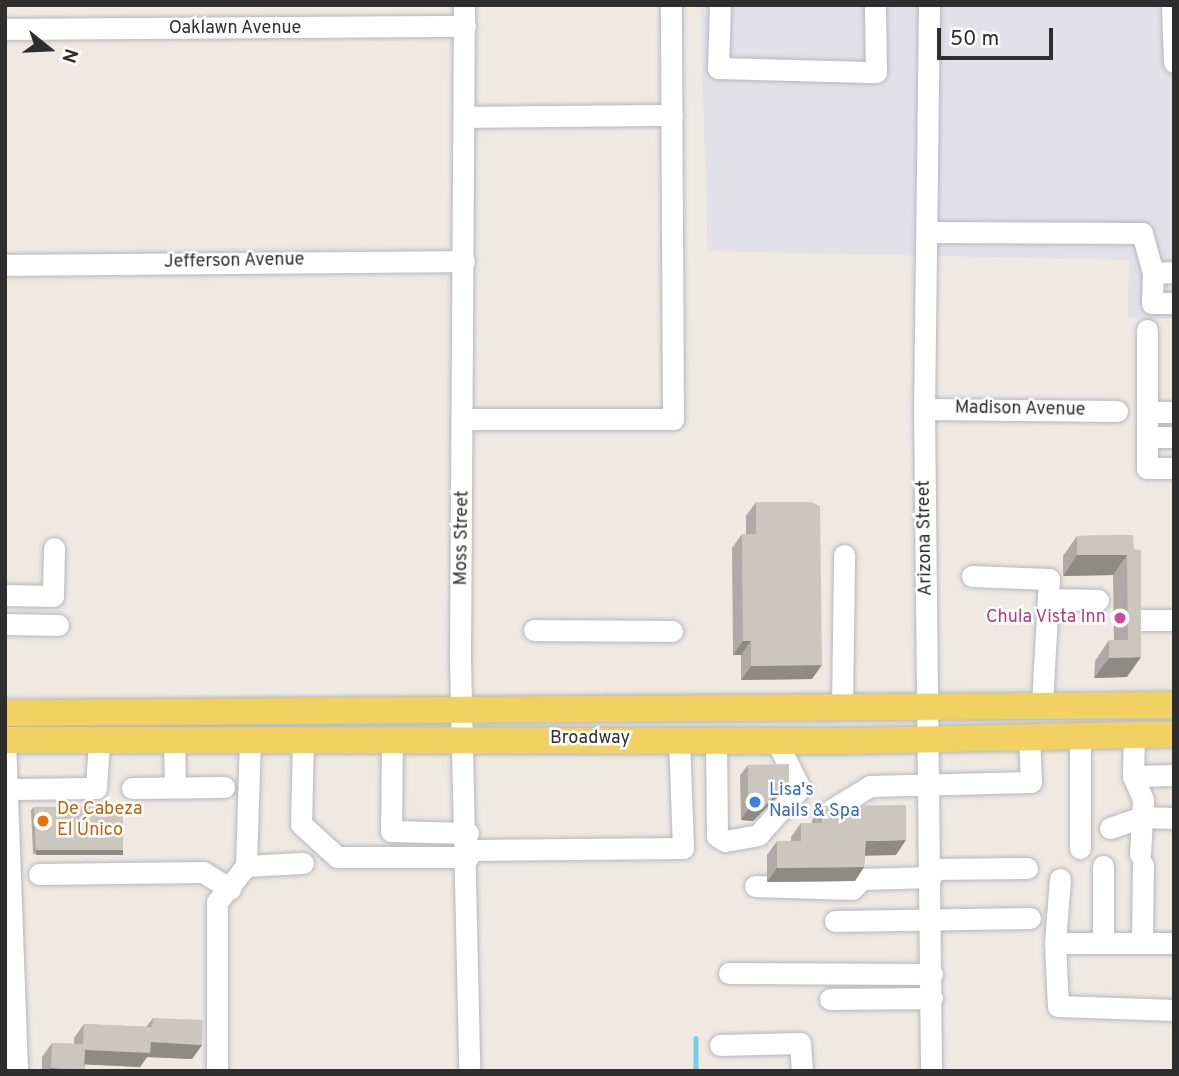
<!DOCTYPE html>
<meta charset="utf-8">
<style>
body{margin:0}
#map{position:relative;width:1179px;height:1076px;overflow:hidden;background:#efe9e1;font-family:Overpass,sans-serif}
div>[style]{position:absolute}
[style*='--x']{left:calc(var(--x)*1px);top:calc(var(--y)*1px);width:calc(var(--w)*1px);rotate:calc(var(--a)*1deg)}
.industrial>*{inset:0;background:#e3e1e8}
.stream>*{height:4.5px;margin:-2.25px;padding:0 2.25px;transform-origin:2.25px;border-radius:2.25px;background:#75cff0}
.roads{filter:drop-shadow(0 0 2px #b4b7c1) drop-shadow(0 0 2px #b4b7c1)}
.minor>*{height:21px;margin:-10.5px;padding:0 10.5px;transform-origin:10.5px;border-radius:10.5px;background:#fff}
.major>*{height:26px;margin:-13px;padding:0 13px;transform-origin:13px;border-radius:13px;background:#f2d163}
.wall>*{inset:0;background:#afaba4}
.shaded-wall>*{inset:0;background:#8e8b86;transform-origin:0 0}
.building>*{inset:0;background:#cbc7bf}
.dots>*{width:19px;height:19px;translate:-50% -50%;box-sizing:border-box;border:4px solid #fff;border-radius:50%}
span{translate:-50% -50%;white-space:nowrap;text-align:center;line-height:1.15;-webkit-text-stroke:5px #fff;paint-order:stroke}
.street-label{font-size:18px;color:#2e2e2e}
.hotel-label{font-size:18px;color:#b23c85}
.right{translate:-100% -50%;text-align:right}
.shop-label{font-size:18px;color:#366cbe}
.left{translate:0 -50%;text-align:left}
.food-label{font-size:18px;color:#c56008}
.frame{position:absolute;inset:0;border:7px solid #2e2e2e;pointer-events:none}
.north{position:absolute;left:14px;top:14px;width:70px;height:70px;-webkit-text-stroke:5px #fff;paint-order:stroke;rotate:108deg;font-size:19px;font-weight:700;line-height:28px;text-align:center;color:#2e2e2e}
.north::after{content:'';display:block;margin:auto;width:24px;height:32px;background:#2e2e2e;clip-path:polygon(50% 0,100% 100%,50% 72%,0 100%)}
.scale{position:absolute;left:937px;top:28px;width:116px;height:32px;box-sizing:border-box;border:4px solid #2e2e2e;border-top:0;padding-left:9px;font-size:21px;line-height:24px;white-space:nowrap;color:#2e2e2e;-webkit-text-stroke:5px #fff;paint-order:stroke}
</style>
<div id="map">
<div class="industrial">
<i style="clip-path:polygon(700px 5px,1174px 5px,1174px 319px,1128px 318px,1129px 260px,708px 251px)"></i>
</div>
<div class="stream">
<i style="--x:696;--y:1038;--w:33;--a:90"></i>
</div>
<div class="roads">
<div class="minor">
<i style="--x:464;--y:5;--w:654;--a:90.35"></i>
<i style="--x:460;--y:659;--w:412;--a:88.7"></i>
<i style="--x:720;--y:5;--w:63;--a:91.8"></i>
<i style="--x:718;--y:68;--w:158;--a:1.5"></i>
<i style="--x:876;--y:72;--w:67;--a:-90.9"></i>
<i style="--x:929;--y:5;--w:404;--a:90.7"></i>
<i style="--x:924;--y:409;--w:662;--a:89.39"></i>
<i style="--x:1172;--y:5;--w:57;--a:88"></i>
<i style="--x:5;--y:29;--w:460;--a:-0.4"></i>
<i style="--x:465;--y:117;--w:207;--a:-0.6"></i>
<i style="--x:929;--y:232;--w:213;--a:0.3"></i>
<i style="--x:1142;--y:233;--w:41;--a:74.6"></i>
<i style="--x:5;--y:265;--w:459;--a:-0.5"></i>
<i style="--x:1174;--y:272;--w:21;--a:177"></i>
<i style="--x:1153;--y:273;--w:30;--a:92"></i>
<i style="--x:1152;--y:303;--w:22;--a:0"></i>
<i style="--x:1147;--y:330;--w:138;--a:90"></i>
<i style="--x:1147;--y:468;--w:27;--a:0"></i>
<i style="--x:924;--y:409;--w:193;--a:0.6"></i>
<i style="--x:1147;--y:412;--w:27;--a:0"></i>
<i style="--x:466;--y:419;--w:207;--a:0"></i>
<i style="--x:673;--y:419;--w:414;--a:-90.3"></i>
<i style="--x:1147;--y:437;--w:27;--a:0"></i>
<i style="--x:972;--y:576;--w:77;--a:2.2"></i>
<i style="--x:1049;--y:579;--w:127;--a:93.2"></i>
<i style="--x:5;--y:595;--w:48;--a:1.2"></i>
<i style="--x:53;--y:596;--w:48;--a:-88.8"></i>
<i style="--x:1048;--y:599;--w:50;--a:1.1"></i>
<i style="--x:1138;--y:620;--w:36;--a:0"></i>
<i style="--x:5;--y:624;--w:53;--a:1.1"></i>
<i style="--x:534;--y:630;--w:138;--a:0.4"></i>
<i style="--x:842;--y:707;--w:152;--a:-89.2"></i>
<i style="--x:1134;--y:735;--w:41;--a:91.4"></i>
<i style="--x:1133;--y:776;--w:41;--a:-1.4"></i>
<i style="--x:303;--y:739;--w:85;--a:91.3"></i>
<i style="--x:301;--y:824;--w:49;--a:42.5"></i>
<i style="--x:337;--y:857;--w:131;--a:0"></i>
<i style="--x:392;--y:739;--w:92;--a:90.6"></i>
<i style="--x:391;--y:831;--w:77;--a:1.5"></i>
<i style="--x:716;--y:739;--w:97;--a:89.4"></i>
<i style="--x:717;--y:836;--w:9;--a:32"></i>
<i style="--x:725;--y:841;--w:34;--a:-10"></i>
<i style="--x:758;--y:835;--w:63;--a:-48.2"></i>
<i style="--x:800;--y:788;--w:54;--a:-116.6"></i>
<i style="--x:174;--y:740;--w:47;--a:88.8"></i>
<i style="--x:5;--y:741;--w:330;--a:87.9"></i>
<i style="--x:1133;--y:776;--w:26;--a:67"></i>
<i style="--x:1143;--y:800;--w:54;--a:93.2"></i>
<i style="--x:132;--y:788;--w:92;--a:-0.6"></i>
<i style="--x:11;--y:789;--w:85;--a:-0.7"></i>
<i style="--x:96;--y:788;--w:48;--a:-86.4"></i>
<i style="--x:831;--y:810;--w:46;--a:-31.6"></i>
<i style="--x:870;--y:786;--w:161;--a:-1.4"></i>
<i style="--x:1031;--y:782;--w:46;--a:-92.5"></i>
<i style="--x:1110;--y:828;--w:34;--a:-19"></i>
<i style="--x:1142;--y:817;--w:32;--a:2"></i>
<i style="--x:1080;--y:848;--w:112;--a:-90"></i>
<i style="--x:468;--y:850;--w:215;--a:-0.5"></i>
<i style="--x:683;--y:848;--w:109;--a:-92.1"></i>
<i style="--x:246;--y:866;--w:57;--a:-3"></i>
<i style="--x:1103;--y:866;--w:77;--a:90"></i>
<i style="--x:931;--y:869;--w:96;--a:-0.6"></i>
<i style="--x:39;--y:874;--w:164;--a:-0.7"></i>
<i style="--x:203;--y:872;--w:32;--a:32"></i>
<i style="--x:1060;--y:879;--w:64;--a:94.5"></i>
<i style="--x:1055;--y:943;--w:119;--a:0"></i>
<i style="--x:755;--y:886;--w:97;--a:1.8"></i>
<i style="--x:852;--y:889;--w:14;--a:-45"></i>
<i style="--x:862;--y:879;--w:69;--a:-1.7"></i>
<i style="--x:835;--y:921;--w:195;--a:-0.9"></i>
<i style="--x:1055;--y:943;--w:63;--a:87.3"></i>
<i style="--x:1058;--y:1006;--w:116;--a:2"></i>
<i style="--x:1142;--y:943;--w:78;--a:-89.3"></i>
<i style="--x:729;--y:973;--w:203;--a:0.3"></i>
<i style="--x:830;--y:999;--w:102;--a:-0.6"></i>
<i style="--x:720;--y:1045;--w:80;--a:-1.4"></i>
<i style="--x:800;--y:1043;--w:28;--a:86"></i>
<i style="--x:217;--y:1071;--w:169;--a:-90"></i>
<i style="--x:217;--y:902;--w:46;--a:-51.1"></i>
<i style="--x:246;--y:866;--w:127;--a:-88.2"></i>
</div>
<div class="major">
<i style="--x:5;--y:713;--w:1169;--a:-0.39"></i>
<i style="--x:5;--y:740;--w:845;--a:0.07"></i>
<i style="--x:850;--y:741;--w:324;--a:-1.2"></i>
</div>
</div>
<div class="wall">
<i style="clip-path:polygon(756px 502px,812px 679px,741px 680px,741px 655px,733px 655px,732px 548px,742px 534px,746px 534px,746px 516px)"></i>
<i style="clip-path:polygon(1133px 535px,1127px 677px,1094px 678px,1095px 661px,1109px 640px,1114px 640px,1113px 575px,1063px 576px,1063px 556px,1077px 536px)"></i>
<i style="clip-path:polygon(748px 765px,789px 781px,782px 792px,753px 821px,741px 820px,740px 775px)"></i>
<i style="clip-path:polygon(822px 806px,896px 855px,865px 855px,864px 867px,855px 881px,767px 882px,767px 855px,777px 841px,791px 841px,791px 837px,801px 823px,812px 823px,812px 820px)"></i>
<i style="clip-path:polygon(34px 807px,113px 812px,123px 850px,120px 854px,33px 854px,31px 810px)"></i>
<i style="clip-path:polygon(153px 1018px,202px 1045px,192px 1059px,147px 1057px,140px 1067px,85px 1064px,84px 1071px,42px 1071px,42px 1057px,52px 1043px,74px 1044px,74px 1038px,84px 1024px,146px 1027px)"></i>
</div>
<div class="shaded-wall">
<i style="clip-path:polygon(1077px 555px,1127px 555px,1113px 575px,1063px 576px)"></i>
<i style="clip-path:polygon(743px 641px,751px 641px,741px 655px,733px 655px)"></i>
<i style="clip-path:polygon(1141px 657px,1127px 677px,1094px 678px,1109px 658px)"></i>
<i style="clip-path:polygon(822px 665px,812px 679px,741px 680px,751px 666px)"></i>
<i style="clip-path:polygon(789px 781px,782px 792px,753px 821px,741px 820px,748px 809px)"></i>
<i style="clip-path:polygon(906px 840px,896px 855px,856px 856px,866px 841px)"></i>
<i style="left:36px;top:850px;width:87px;height:5px"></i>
<i style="clip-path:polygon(864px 867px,855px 881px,767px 882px,777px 868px)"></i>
<i style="clip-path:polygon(151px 1042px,202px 1045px,192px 1059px,147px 1057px,140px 1067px,75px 1064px,85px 1050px)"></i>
<i style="clip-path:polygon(51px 1068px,84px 1070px,84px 1071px,49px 1071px)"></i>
</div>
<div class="building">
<i style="clip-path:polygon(756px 502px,811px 502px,820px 506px,822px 665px,751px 666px,751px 641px,743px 641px,742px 534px,756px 534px)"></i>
<i style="clip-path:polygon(1133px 535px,1134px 549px,1141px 550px,1141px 657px,1109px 658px,1109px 640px,1128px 640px,1127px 555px,1077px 555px,1077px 536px)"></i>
<i style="clip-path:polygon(789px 764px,789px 781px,761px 810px,748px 809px,748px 765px)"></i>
<i style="clip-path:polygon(906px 805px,906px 840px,866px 841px,864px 867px,777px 868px,777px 841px,801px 841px,801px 823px,822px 823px,822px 806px)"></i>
<i style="clip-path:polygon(113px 806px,113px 812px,123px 812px,123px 850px,36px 850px,34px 807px)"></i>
<i style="clip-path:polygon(153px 1018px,203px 1020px,202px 1045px,151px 1042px,150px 1053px,85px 1050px,84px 1070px,51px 1068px,52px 1043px,83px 1044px,84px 1024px,152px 1027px)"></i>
</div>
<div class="dots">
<i style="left:1120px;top:618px;background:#d1479c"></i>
<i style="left:755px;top:802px;background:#3f7fe0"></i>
<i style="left:43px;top:821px;background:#e8710a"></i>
</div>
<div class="street-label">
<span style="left:235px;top:29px">Oaklawn Avenue</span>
<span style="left:234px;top:262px;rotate:-1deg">Jefferson Avenue</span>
<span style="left:1020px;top:410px;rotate:1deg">Madison Avenue</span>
<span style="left:463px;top:538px;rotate:-89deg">Moss Street</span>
<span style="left:926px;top:538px;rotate:-91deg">Arizona Street</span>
<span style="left:590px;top:739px">Broadway</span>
</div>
<div class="hotel-label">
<span class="right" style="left:1106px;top:618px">Chula Vista Inn</span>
</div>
<div class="shop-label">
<span class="left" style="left:769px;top:802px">Lisa's<br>Nails &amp; Spa</span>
</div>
<div class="food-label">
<span class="left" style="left:57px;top:821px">De Cabeza<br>El Único</span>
</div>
<div class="frame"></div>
<div class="north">N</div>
<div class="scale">50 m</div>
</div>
